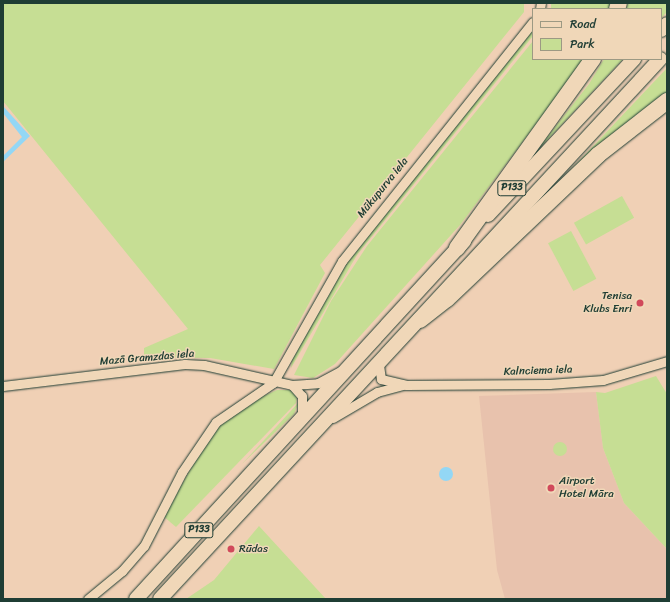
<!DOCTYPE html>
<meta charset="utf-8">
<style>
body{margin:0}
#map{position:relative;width:670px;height:602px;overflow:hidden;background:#f0d0b5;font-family:Sriracha,sans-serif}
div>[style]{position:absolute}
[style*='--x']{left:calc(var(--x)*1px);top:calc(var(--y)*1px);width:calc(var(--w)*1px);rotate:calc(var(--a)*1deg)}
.built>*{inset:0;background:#e8c2ad}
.green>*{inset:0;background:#c6de94;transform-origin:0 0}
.round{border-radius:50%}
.water>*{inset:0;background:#93d7f5}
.roads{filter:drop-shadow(0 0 1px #1f3d34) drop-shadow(0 0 1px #1f3d34)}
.street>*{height:9px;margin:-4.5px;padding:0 4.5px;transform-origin:4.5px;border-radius:4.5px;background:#f0d7b8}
.primary>*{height:14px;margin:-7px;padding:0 7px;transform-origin:7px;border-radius:7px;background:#f0d7b8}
.highway>*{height:16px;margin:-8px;padding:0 8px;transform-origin:8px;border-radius:8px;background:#f0d7b8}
.dots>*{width:11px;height:11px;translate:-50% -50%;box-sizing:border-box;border:2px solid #f0d7b8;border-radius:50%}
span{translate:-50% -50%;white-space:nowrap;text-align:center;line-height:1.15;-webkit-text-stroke:3px #f0d7b8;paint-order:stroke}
.shield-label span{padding:1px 3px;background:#f0d7b8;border:1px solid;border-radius:3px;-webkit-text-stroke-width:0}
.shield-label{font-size:10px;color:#1f3d34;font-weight:700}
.street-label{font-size:11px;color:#1f3d34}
.poi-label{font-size:11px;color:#1f3d34}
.right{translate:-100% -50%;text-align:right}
.left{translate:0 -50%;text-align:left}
.frame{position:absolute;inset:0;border:4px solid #1f3d34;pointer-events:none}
.legend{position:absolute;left:532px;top:8px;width:130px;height:52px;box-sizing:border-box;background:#f0d7b8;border:1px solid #9c9983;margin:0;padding:5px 7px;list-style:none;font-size:12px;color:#1f3d34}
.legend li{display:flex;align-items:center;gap:8px;height:20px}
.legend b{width:20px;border:1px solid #9c9983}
</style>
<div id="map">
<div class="built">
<i style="clip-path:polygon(596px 392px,603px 448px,624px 503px,667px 549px,667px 599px,505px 599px,497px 570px,479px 396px)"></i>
</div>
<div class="green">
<i style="clip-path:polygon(3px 3px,524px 3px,524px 12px,320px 265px,325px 273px,274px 369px,210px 358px,144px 357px,144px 348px,188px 329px,3px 101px)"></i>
<i style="left:551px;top:3px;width:60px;height:6px"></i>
<i style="clip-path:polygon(628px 3px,667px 3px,667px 12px,661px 18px,661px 9px,626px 9px)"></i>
<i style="clip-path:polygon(533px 29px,533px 36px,357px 255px,291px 368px,292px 358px,331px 287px,367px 234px)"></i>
<i style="clip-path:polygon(533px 41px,533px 59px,585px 59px,460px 225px,335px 364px,313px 378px,294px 375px,331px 301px,367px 246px)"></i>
<i style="clip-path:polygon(604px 59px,623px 59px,534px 154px,589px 84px)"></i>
<i style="clip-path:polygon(667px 68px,667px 95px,565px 176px)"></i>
<i style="left:622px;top:196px;width:25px;height:55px;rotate:61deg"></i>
<i style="left:571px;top:231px;width:54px;height:26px;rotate:62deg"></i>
<i style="clip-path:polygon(656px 376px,667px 394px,667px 549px,624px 503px,603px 448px,596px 392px,605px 393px)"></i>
<i style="clip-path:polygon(277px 390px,290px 390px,297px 395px,296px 403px,176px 527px,163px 516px,212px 433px,243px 405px)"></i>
<i style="clip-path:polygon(299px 402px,294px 414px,242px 464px)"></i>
<i class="round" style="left:553px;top:442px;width:14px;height:14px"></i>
<i style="clip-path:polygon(259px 526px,326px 599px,186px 599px,214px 580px)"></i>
</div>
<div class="water">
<i style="clip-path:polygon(3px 106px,30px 136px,3px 162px,3px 156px,22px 137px,3px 113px)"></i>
<i class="round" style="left:439px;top:467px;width:14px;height:14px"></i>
</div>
<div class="roads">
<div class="street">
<i style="--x:540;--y:9;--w:6;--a:-81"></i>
<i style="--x:379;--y:365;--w:14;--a:82"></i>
<i style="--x:381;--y:379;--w:26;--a:13"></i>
<i style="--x:406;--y:385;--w:143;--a:-0.4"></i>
<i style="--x:549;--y:384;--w:54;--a:-4.2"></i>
<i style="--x:603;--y:380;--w:67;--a:-16.5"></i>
<i style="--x:292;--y:385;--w:15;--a:48"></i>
<i style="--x:302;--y:396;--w:20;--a:90"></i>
<i style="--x:3;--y:386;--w:183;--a:-6.9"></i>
<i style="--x:185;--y:364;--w:19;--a:3"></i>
<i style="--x:204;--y:365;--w:90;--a:12.8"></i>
<i style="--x:292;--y:385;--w:26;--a:-4"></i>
<i style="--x:318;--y:383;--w:27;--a:-28"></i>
<i style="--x:333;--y:418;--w:51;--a:-30.6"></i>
<i style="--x:377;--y:392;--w:28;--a:-15"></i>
<i style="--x:88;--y:599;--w:44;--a:-39.5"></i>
<i style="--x:122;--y:571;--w:33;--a:-49"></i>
<i style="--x:144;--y:546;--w:83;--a:-62.8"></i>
<i style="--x:182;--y:472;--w:60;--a:-55.8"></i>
<i style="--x:216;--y:422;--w:69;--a:-34.4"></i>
<i style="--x:273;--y:383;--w:140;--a:-60.5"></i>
<i style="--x:342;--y:261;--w:306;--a:-51.4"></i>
</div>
<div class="primary">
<i style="--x:661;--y:30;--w:8;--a:-45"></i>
<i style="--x:488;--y:215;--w:214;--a:-46.9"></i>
<i style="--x:136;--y:599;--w:486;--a:-47.5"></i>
<i style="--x:160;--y:599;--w:736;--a:-47.2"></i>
</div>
<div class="highway">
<i style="--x:617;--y:9;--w:6;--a:-72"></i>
<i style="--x:457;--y:248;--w:233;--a:-54.3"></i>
<i style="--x:420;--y:320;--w:34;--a:-38"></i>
<i style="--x:447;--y:299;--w:209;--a:-43.6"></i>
<i style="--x:598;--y:155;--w:88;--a:-38"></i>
</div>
</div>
<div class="dots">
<i style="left:640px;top:303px;background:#d1495b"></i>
<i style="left:551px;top:488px;background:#d1495b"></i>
<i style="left:231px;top:549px;background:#d1495b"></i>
</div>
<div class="shield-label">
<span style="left:512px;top:188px">P133</span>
<span style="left:199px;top:530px">P133</span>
</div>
<div class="street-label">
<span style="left:383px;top:188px;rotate:-51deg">Mūkupurva iela</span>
<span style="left:147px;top:358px;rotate:-5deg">Mazā Gramzdas iela</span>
<span style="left:538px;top:371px;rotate:-2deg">Kalnciema iela</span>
</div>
<div class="poi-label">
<span class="right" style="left:632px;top:303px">Tenisa<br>Klubs Enri</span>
<span class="left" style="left:559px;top:488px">Airport<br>Hotel Māra</span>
<span class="left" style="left:239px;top:549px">Rūdas</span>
</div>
<div class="frame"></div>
<ul class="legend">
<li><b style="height:5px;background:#f0d7b8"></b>Road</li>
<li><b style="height:11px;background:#c6de94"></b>Park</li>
</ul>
</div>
